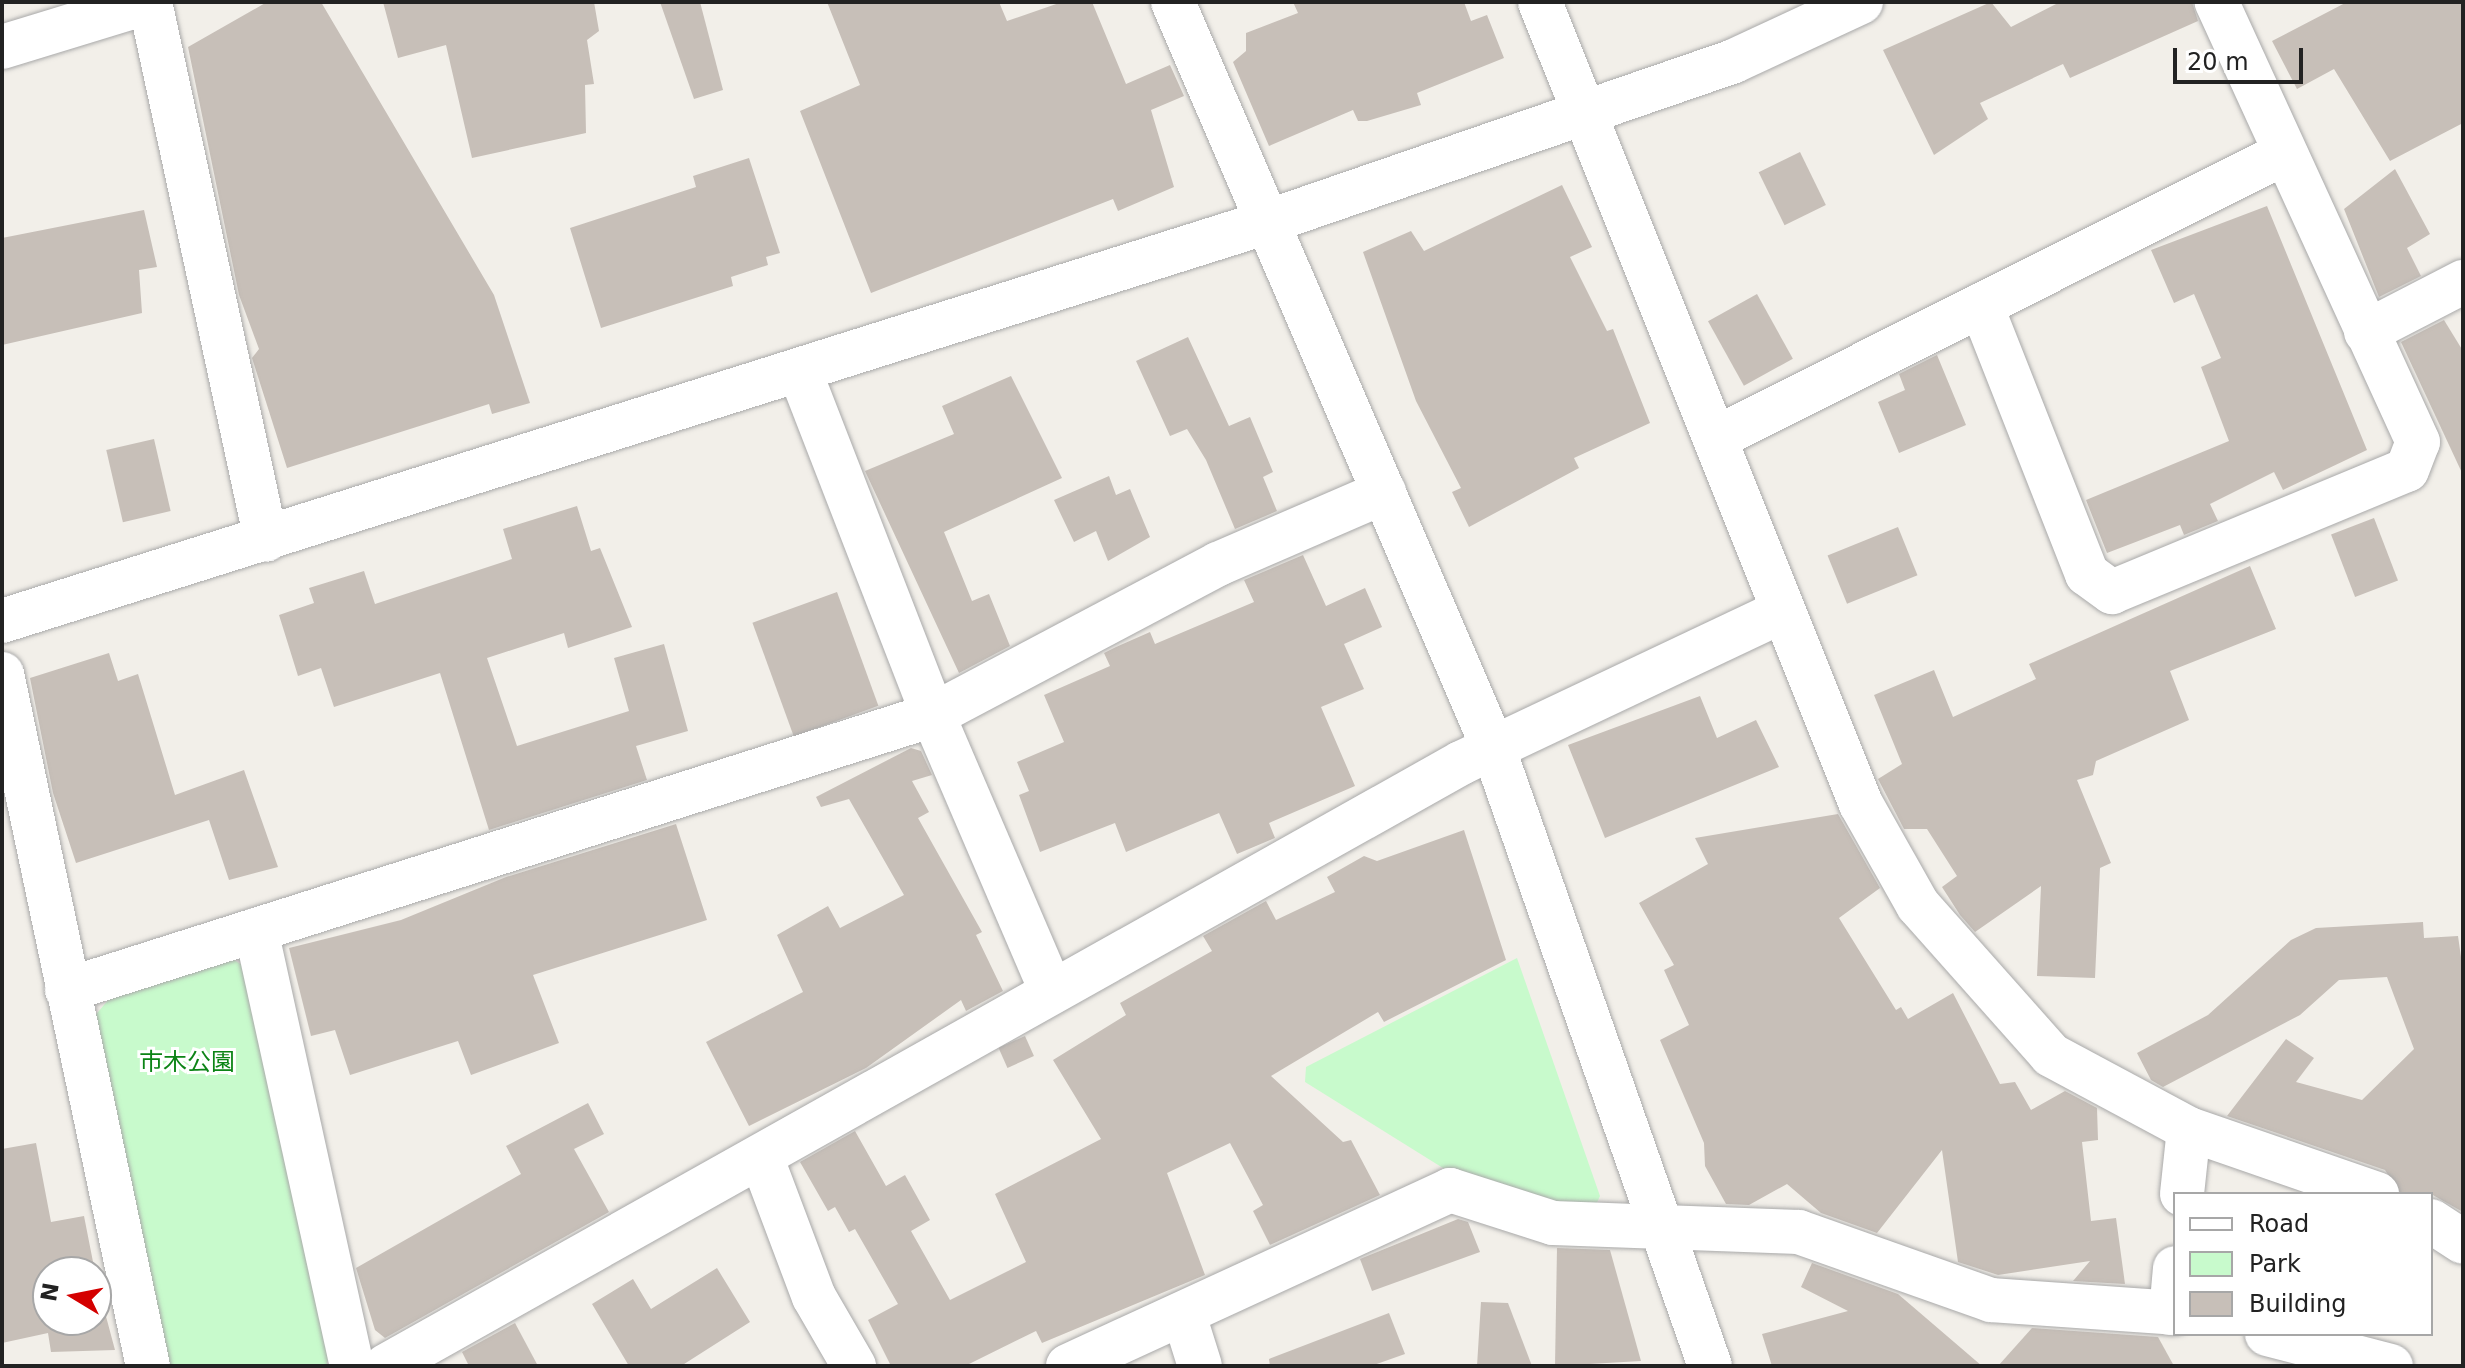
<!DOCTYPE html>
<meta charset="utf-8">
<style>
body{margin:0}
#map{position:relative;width:2465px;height:1368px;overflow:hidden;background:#f2efe9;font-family:"DejaVu Sans","Noto Sans JP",sans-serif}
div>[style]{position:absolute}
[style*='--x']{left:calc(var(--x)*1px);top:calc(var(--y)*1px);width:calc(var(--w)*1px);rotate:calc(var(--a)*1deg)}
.park>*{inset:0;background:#c8facc}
.building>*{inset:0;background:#c7bfb8;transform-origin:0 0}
.roads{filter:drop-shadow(0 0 2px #a9a9a9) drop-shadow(0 0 2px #a9a9a9)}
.minor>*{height:44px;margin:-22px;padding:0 22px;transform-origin:22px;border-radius:22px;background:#fff}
span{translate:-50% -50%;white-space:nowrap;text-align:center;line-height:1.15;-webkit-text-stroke:6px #fff;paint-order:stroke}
.park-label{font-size:24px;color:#0c8416}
.frame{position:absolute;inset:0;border:4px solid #222;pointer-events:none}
.legend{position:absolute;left:2173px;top:1192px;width:260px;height:144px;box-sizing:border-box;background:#fff;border:2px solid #a7a7a7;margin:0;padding:10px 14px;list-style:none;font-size:24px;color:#222}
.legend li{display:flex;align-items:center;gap:16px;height:40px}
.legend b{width:40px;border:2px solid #a7a7a7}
.north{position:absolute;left:32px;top:1256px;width:80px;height:80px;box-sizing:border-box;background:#fff;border:2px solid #a7a7a7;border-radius:50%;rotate:280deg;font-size:22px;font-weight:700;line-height:32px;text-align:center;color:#222}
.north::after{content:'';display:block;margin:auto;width:28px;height:36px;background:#d40000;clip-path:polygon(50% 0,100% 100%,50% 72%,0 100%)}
.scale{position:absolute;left:2173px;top:48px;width:130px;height:36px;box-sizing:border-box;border:4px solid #222;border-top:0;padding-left:10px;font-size:24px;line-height:28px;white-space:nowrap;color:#222;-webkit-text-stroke:6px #fff;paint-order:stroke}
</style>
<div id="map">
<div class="park">
<i style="clip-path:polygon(1517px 958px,1600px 1196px,1594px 1209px,1467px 1183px,1305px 1082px,1306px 1067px)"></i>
<i style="clip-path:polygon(234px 960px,255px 973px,330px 1353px,326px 1366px,167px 1366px,92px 1019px,110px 998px)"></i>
</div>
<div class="building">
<i style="clip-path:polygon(267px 2px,321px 2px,494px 295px,530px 403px,492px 414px,489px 404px,287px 468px,252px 358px,259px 349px,239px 295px,188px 47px)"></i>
<i style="clip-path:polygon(383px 2px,594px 2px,599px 31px,587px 40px,594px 84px,585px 85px,586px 133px,472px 158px,446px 45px,398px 58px)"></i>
<i style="clip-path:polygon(660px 2px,700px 2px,723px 90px,694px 99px)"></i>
<i style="clip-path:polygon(827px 2px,999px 2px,1007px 21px,1062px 2px,1092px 2px,1126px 84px,1170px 65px,1184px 96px,1151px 110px,1174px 187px,1118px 211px,1113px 199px,871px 293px,800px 111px,860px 85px)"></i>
<i style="clip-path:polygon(1293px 2px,1464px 2px,1471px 21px,1487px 15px,1504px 58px,1417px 93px,1421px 105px,1367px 121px,1358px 121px,1353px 110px,1269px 146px,1233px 62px,1246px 51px,1246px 33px,1298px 13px)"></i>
<i style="clip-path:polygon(1991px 2px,2011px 27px,2060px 2px,2192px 2px,2198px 21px,2070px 78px,2063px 64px,1980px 103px,1988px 119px,1934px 155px,1883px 50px)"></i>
<i style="clip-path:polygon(2347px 2px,2463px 2px,2463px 123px,2390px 161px,2334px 69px,2297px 89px,2272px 41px)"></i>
<i style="left:1800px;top:152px;width:59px;height:46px;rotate:64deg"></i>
<i style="clip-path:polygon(749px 158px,780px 253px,766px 257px,768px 265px,731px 277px,733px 286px,601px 328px,570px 228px,696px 187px,693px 176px)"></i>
<i style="clip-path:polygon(2395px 169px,2430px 234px,2407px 248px,2421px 276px,2379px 297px,2344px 209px)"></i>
<i style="clip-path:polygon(1562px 185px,1592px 247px,1570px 257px,1607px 331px,1613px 329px,1650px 423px,1574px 458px,1579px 468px,1469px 527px,1452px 492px,1461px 488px,1416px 401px,1363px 252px,1411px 231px,1424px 251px)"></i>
<i style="clip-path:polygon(2267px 206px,2367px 450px,2283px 490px,2274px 472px,2210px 504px,2218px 521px,2184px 535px,2180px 525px,2107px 553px,2086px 500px,2229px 441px,2201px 367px,2221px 358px,2194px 294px,2174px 303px,2151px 250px)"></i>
<i style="clip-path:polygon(144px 210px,157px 267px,139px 270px,142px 313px,2px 345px,2px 238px)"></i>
<i style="left:1757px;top:294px;width:74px;height:56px;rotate:61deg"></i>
<i style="clip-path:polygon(2444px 320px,2463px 351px,2463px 475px,2401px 342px)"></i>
<i style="clip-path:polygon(1188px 337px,1229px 426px,1250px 417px,1273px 472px,1263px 477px,1277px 511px,1235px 529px,1206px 460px,1187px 429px,1170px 436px,1136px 361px)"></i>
<i style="clip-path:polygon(1937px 355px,1966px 425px,1899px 453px,1878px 402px,1905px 390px,1899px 374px)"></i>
<i style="clip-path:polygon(1011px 376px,1062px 478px,944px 532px,972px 601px,989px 594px,1010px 646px,959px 673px,865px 471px,954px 434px,942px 406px)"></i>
<i style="left:154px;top:439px;width:74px;height:49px;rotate:77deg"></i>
<i style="clip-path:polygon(1109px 476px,1116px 495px,1130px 489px,1150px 537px,1108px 561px,1096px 531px,1074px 542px,1054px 500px)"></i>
<i style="clip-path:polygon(577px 506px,591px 551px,600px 548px,632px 627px,568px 648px,564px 633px,487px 658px,517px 746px,629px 711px,614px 658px,664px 644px,688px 731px,636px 746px,647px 780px,489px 830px,440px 673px,334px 707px,321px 668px,298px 676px,279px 615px,314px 603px,309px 588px,364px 571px,375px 604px,512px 559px,503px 529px)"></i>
<i style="left:2374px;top:518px;width:67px;height:46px;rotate:69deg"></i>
<i style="left:1898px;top:527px;width:52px;height:76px;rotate:68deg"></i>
<i style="clip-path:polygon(1303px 555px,1326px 606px,1365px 588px,1382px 627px,1344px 644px,1364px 689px,1321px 707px,1355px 786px,1269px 823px,1275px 838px,1237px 854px,1219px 813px,1126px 852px,1115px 823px,1040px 852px,1019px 795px,1029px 791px,1017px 762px,1064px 742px,1044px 695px,1110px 666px,1104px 653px,1116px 647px,1150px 632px,1155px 644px,1254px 602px,1244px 580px)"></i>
<i style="clip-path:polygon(2250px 566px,2276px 629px,2170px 671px,2189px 720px,2096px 761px,2093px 775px,2077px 780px,2111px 863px,2100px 868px,2095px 978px,2037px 976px,2041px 886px,1975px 932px,1960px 915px,1942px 887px,1957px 876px,1927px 829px,1904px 829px,1878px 779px,1902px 764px,1874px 695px,1934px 670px,1953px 717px,2036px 679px,2029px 664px)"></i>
<i style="left:837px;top:592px;width:121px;height:90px;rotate:70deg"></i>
<i style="clip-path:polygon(109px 653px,118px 681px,138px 674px,175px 795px,244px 770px,278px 867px,229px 880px,209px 820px,76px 863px,53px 793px,30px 678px)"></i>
<i style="clip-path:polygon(1700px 696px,1717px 738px,1756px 720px,1779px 767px,1605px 838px,1568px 745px)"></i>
<i style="clip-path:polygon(911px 748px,921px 751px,932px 775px,912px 781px,929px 812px,918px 818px,982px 932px,976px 935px,1003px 991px,966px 1011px,961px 1000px,866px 1068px,749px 1126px,706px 1042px,803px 992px,777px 935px,828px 906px,840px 928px,904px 895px,849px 799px,821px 807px,816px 797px)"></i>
<i style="clip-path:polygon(1838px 814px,1880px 888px,1839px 918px,1896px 1010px,1901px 1007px,1908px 1019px,1953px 993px,2000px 1084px,2015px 1082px,2031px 1110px,2065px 1091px,2097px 1108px,2098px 1140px,2082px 1142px,2091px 1221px,2116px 1218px,2125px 1284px,2073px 1281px,2090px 1261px,1998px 1275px,1958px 1262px,1942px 1150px,1877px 1233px,1821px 1213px,1787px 1184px,1749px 1205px,1726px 1204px,1705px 1166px,1704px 1143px,1660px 1040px,1689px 1025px,1664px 970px,1674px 965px,1639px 903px,1708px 864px,1695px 838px)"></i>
<i style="clip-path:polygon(676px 824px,707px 920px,533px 975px,559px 1043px,471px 1075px,458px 1041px,350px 1075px,335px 1030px,311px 1036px,289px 948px,401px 920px,506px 877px)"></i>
<i style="clip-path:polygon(1464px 830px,1506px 960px,1384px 1022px,1378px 1012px,1271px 1076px,1343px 1142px,1351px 1140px,1380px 1195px,1270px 1245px,1253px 1211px,1263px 1205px,1230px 1143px,1167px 1173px,1205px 1275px,1042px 1343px,1036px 1331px,965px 1366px,891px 1366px,868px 1320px,898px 1304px,855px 1229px,849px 1232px,835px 1207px,828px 1211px,800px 1162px,855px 1131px,886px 1186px,905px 1175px,930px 1220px,911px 1231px,950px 1300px,1026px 1262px,995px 1194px,1101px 1139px,1053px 1060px,1126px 1015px,1120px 1003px,1212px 951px,1203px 936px,1266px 901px,1276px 920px,1335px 892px,1327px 877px,1364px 856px,1377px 861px)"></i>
<i style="clip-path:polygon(2423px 922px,2424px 938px,2458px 936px,2463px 971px,2463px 1212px,2431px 1194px,2401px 1194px,2385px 1170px,2227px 1116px,2286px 1039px,2314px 1058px,2296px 1082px,2362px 1100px,2414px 1049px,2387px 977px,2339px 980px,2300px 1015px,2163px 1087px,2151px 1080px,2137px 1053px,2208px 1015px,2291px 940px,2316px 928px)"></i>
<i style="left:1025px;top:1036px;width:22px;height:29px;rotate:66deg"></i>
<i style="clip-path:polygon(588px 1103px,604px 1134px,574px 1149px,609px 1212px,385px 1338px,375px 1330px,356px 1268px,521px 1174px,506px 1146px)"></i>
<i style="clip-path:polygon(36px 1143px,51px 1222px,84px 1216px,95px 1272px,48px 1272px,48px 1320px,96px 1320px,96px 1279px,115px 1350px,51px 1352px,48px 1333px,2px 1343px,2px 1149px)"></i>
<i style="clip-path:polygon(1458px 1219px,1468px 1222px,1480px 1252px,1372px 1291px,1360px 1259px)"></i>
<i style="clip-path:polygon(1557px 1248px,1610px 1250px,1641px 1361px,1555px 1366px)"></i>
<i style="clip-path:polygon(1812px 1263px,1898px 1294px,1982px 1366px,1772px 1366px,1762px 1334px,1848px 1311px,1801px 1287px)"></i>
<i style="clip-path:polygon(717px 1268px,750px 1322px,681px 1366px,629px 1366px,592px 1304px,633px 1279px,651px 1309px)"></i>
<i style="clip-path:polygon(1481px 1302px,1508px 1303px,1532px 1366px,1477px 1366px)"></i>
<i style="clip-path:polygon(1389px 1313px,1405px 1354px,1371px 1366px,1270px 1366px,1269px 1359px)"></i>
<i style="clip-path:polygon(515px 1323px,538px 1366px,469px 1366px,462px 1352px)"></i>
<i style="clip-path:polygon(2032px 1328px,2158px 1337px,2174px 1366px,1998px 1366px)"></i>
</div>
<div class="roads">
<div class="minor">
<i style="--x:150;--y:2;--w:550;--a:77.83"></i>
<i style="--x:1173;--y:2;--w:811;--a:66.76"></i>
<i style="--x:1493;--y:747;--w:656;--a:70.68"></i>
<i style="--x:1540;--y:2;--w:864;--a:68.19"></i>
<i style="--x:1861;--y:804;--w:116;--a:60.6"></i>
<i style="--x:1918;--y:905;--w:200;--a:48.4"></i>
<i style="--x:2051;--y:1055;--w:157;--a:28.2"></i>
<i style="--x:2189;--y:1129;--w:199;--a:19.1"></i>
<i style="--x:2;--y:47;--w:154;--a:-17"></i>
<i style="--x:1981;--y:305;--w:289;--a:68.5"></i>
<i style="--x:2087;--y:574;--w:31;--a:36"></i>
<i style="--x:2112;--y:592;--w:319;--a:-22.5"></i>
<i style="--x:2407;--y:470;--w:30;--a:-69"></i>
<i style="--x:2418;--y:442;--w:484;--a:-114.6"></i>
<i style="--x:2366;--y:332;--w:109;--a:-27.3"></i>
<i style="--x:800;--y:372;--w:368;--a:68.8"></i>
<i style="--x:933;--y:715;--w:297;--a:66.8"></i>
<i style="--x:1718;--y:437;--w:630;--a:-26.61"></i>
<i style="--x:2;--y:621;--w:1323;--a:-17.5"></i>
<i style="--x:1264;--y:223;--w:497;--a:-19"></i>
<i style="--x:1734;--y:61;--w:140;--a:-24.9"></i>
<i style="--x:2;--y:674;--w:707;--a:78.09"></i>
<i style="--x:256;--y:930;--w:446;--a:77.6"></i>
<i style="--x:67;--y:990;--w:909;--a:-17.62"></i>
<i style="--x:933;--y:715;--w:323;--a:-27.9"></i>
<i style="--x:1218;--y:564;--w:181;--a:-23.4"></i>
<i style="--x:762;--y:1159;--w:147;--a:69.4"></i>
<i style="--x:814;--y:1297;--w:80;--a:59.9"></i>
<i style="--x:2182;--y:1194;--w:65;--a:-83.9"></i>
<i style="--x:2431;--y:1221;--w:38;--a:33"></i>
<i style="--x:2171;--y:1313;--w:45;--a:-84.9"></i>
<i style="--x:1184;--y:1315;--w:53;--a:72.6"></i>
<i style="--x:2267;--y:1334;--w:128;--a:14.5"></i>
<i style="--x:386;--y:1366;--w:1233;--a:-29.29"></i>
<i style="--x:1461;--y:763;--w:356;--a:-25.3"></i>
<i style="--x:1068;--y:1366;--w:421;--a:-24.7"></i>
<i style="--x:1450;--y:1190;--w:108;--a:17.8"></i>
<i style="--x:1553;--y:1223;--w:246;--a:2.1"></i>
<i style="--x:1799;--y:1232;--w:204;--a:19.5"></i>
<i style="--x:1991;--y:1300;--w:184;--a:4"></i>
</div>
</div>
<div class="park-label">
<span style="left:187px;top:1063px">市木公園</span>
</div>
<div class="frame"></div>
<ul class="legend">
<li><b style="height:10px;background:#fff"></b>Road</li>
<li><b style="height:22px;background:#c8facc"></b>Park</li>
<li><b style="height:22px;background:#c7bfb8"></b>Building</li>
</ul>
<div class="north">N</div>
<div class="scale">20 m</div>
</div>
